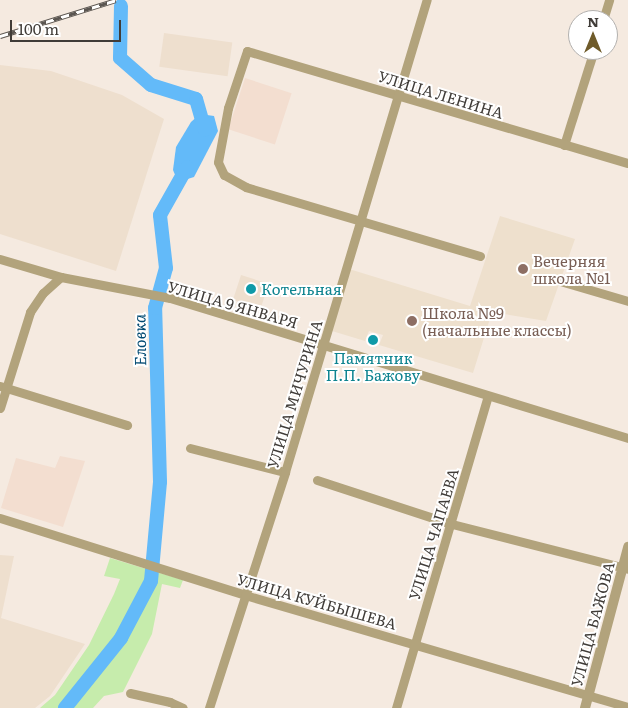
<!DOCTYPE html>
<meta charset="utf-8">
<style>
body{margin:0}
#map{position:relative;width:628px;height:708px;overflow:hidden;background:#f5eae0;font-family:Literata,serif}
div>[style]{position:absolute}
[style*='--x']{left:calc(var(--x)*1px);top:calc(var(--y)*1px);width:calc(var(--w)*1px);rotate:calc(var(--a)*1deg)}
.commercial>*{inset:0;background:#f3ded0;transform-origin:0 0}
.built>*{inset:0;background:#eedfce;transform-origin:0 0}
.education>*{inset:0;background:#eee0cd}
.green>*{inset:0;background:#c6ecac}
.water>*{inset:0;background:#63baf9}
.river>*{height:14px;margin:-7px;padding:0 7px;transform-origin:7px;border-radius:7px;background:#63baf9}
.minor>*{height:9px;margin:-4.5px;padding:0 4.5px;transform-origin:4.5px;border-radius:4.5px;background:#b2a37c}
.tertiary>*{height:10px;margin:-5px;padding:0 5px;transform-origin:5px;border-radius:5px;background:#b2a37c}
.rail>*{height:4.5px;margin-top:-2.25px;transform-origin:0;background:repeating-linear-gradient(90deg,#fff 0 8px,#5b5651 0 16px);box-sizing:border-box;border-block:1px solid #5b5651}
.dots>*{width:14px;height:14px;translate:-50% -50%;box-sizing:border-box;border:2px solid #fff;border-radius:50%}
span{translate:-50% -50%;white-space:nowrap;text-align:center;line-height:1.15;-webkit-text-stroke:4px #fff;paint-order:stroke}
.street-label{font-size:15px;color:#403c38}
.education-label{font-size:15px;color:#785e54}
.left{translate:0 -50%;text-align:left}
.culture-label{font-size:15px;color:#0d838f}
.water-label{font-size:16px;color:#004971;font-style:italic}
.north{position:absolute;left:568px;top:10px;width:50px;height:50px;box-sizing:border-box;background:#fff;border:1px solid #b3b1af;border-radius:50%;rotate:0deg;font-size:14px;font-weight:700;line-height:20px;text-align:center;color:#403c38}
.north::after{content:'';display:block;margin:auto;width:18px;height:22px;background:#6f5b2a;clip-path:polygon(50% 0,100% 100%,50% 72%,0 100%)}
.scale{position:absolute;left:10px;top:20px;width:111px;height:22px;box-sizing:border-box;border:2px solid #403c38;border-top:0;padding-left:6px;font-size:15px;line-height:18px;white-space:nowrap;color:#403c38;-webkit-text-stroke:4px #fff;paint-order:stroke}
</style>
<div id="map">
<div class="commercial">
<i style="left:245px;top:78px;width:49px;height:54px;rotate:18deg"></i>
<i style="clip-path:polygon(60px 456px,85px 461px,63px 527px,1px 508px,16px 458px,55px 468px)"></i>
</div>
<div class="built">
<i style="left:164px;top:33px;width:69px;height:34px;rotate:8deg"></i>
<i style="clip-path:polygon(0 65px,51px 71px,122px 95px,164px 119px,116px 271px,0 234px)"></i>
<i style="left:241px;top:275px;width:29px;height:26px;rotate:18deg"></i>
<i style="clip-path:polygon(0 555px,14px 556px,1px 618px,85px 644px,50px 696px,35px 708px,0 708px)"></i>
</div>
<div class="education">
<i style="clip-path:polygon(500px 216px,575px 239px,546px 321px,492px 312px,473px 373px,379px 345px,383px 335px,369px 331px,365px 341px,332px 331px,349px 269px,470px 306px)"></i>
</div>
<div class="green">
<i style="clip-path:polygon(110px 558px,183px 580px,180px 588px,162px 584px,152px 634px,123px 692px,104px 696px,93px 708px,40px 708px,55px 695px,89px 645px,114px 594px,120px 579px,104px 576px)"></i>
</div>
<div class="water">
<i style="clip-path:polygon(200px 114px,214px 116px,218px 131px,194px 177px,178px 182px,173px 170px,176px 147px,191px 122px)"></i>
</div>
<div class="river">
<i style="--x:121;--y:6;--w:52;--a:91.1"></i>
<i style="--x:120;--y:58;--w:41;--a:41.1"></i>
<i style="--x:151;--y:85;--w:47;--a:17.3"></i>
<i style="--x:196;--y:99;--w:32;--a:74"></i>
<i style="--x:65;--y:708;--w:90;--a:-51.3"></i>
<i style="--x:121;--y:638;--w:64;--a:-62.2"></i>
<i style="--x:151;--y:581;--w:99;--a:-84.8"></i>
<i style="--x:160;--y:482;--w:174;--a:-91.6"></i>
<i style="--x:155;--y:308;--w:41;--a:-74.6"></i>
<i style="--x:166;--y:268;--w:53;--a:-96.5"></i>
<i style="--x:160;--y:215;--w:55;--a:-60.6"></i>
</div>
<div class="minor">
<i style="--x:603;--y:20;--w:21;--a:-73"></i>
<i style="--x:564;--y:145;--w:100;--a:-72.5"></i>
<i style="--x:480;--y:256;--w:244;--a:-163.6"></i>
<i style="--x:246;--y:187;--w:25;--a:-151"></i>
<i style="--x:224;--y:175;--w:14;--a:-115"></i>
<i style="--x:218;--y:162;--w:55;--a:-79.5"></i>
<i style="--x:228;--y:108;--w:60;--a:-71.6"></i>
<i style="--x:247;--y:51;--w:397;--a:16.4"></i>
<i style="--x:0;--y:259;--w:64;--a:16.4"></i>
<i style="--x:61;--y:277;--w:111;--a:10.9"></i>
<i style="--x:170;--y:298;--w:479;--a:17"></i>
<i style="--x:560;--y:281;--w:71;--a:16.4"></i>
<i style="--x:0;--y:386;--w:133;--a:17.1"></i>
<i style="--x:0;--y:408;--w:101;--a:-72.6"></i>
<i style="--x:30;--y:312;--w:23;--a:-56"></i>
<i style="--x:43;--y:293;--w:24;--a:-42"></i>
<i style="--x:190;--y:448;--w:98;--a:14.2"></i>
<i style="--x:317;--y:480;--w:142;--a:18.1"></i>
<i style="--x:452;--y:524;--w:182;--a:14.3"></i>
<i style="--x:0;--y:518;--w:257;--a:17.4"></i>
<i style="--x:245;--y:595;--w:399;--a:16.3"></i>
<i style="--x:130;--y:693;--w:41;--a:12.7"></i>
<i style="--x:170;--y:702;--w:14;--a:25"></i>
<i style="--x:209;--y:708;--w:248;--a:-72.1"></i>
<i style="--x:285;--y:472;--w:493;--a:-73.3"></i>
<i style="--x:396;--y:708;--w:325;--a:-73.6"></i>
</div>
<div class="tertiary">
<i style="--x:585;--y:708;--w:167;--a:-75"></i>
</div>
<div class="rail">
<i style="--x:0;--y:36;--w:121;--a:-17.2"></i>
</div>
<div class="dots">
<i style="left:523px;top:269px;background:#8d6e63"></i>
<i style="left:251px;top:289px;background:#0f9aa8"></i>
<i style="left:412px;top:321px;background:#8d6e63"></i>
<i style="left:373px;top:340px;background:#0f9aa8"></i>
</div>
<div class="street-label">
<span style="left:441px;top:94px;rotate:17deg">УЛИЦА ЛЕНИНА</span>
<span style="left:233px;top:304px;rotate:16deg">УЛИЦА 9 ЯНВАРЯ</span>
<span style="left:294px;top:394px;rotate:-73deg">УЛИЦА МИЧУРИНА</span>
<span style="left:433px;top:534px;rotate:-73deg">УЛИЦА ЧАПАЕВА</span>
<span style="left:317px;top:601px;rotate:16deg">УЛИЦА КУЙБЫШЕВА</span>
<span style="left:592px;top:624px;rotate:-75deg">УЛИЦА БАЖОВА</span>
</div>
<div class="education-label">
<span class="left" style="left:533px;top:269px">Вечерняя<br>школа №1</span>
<span class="left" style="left:422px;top:321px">Школа №9<br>(начальные классы)</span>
</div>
<div class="culture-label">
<span class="left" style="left:261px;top:289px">Котельная</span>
<span style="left:373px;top:366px">Памятник<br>П.П. Бажову</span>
</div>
<div class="water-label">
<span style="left:139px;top:340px;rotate:-91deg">Еловка</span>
</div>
<div class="north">N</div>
<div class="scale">100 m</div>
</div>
